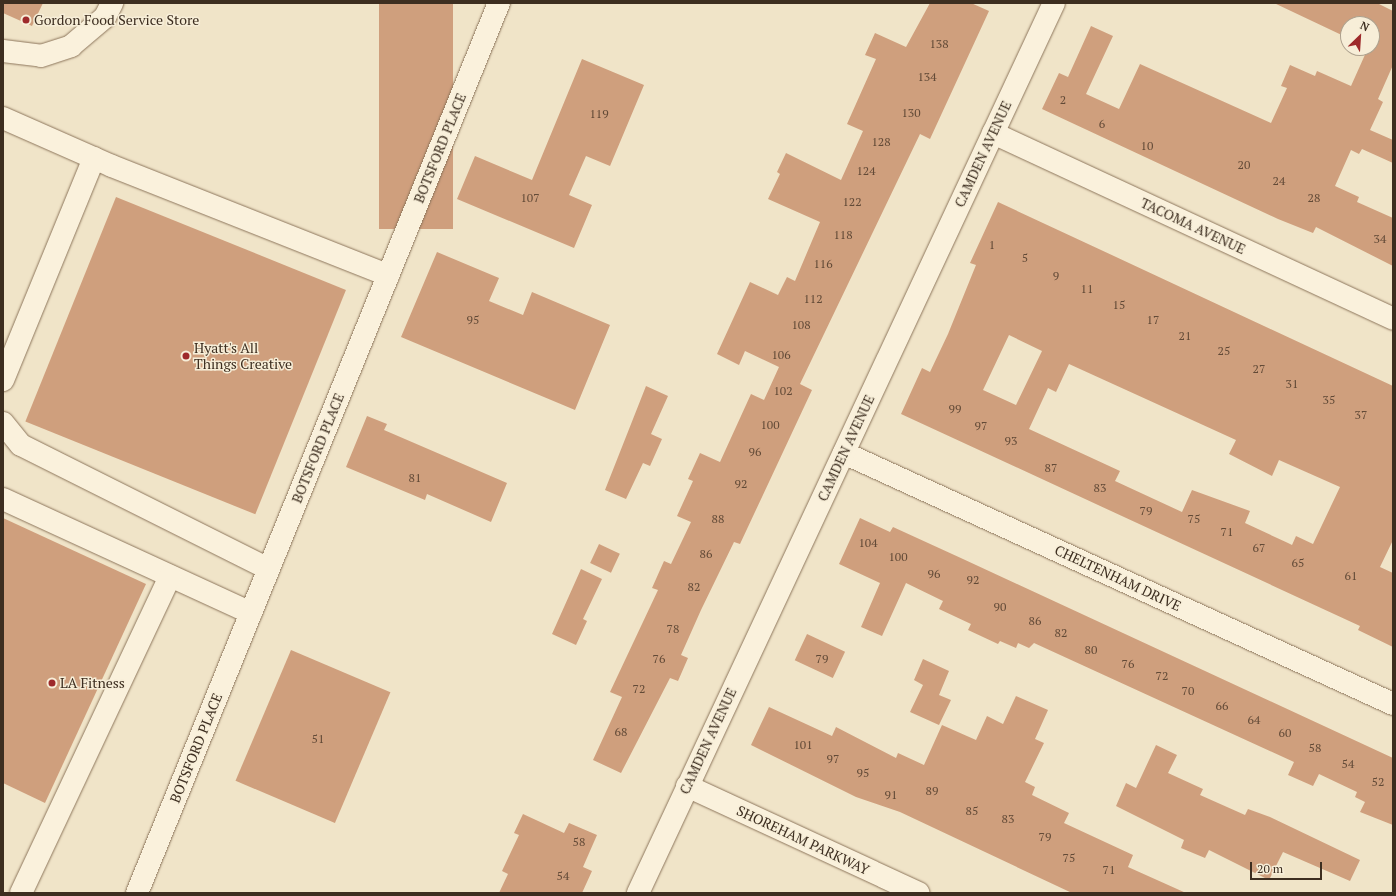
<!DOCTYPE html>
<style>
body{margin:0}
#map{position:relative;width:1396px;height:896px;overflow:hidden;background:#f0e4c8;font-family:"PT Serif",serif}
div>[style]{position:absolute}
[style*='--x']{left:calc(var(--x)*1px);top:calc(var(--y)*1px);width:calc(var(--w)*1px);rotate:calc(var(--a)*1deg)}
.building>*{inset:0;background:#cf9f7d;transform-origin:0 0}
.roads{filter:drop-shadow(0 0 1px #8d765c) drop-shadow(0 0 1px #8d765c)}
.minor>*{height:22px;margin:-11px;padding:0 11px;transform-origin:11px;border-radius:11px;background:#faf1dc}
.dots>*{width:11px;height:11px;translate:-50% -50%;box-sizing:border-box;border:2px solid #f7eed8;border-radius:50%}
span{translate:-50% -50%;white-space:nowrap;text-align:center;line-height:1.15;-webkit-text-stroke:3px #f7eed8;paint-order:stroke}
.number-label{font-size:12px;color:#624a37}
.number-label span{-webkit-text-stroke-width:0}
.poi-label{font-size:14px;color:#3d2e20}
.left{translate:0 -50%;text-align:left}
.street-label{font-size:14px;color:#3d2e20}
.frame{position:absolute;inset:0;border:4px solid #3d2e20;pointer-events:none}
.north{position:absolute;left:1340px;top:16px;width:40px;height:40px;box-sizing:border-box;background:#f7eed8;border:1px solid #ada18e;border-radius:50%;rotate:25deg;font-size:11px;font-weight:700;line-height:16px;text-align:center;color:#3d2e20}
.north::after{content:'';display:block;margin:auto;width:14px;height:18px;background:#9e2a2b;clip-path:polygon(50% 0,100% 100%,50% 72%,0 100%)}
.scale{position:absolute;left:1250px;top:862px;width:72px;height:18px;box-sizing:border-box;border:2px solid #3d2e20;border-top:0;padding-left:5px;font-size:12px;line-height:14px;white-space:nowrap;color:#3d2e20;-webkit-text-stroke:3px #f7eed8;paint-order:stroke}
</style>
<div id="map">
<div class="building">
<i style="clip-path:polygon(3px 3px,43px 3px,32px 26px,3px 13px)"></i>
<i style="left:379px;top:3px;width:74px;height:226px"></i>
<i style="clip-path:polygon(930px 3px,971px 3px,989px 11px,930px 139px,920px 134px,800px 384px,812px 390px,740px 544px,734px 542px,701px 610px,681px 655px,688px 658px,678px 681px,670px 678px,621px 773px,593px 760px,622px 697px,610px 692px,658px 590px,652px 588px,664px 561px,671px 564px,691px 522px,677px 516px,693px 481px,688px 479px,700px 453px,720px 462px,751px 394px,764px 400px,779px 367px,745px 351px,739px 365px,717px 354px,750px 282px,778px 295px,787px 277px,795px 281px,820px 222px,768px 199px,780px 174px,777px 172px,786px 153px,841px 180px,863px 131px,847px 124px,876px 59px,865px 55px,875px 33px,906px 47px)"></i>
<i style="clip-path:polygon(1274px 3px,1377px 3px,1393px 11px,1393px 65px,1378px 99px,1383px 102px,1370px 130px,1393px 140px,1393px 163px,1362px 149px,1359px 154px,1351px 150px,1335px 186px,1359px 197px,1357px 202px,1393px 218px,1393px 266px,1316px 227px,1313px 233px,1278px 219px,1042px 109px,1059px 73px,1068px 77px,1091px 26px,1113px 36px,1086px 94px,1119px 109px,1140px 64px,1271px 123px,1287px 88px,1281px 86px,1290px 65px,1315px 76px,1317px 71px,1351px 86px,1368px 48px,1372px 48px,1372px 24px,1348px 24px,1348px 38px)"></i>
<i style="clip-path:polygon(582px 59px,644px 85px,610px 166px,586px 156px,569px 195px,592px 205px,574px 248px,457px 199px,475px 156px,532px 180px)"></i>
<i style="left:116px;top:197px;width:248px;height:242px;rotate:22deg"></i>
<i style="clip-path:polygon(evenodd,998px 202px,1393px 386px,1393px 540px,1380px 567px,1393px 573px,1393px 647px,1358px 630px,1360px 626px,901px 414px,922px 368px,930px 372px,948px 334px,976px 265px,970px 263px,998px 202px,1009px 335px,1042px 351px,1016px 405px,983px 390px,1009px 335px,998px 202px,1069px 364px,1236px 440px,1229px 454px,1272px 476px,1279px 460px,1340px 487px,1313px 544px,1296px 536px,1292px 545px,1288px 543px,1245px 523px,1250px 511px,1192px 490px,1182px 512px,1115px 481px,1120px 471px,1029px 429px,1048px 388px,1056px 392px,1069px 364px)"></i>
<i style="clip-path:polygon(437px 252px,499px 278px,489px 301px,523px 315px,532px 292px,610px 325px,575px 410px,401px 337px)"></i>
<i style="clip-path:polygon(646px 386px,668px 396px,651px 434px,662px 439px,650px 466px,643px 463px,626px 499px,605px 490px)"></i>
<i style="clip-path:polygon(367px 416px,387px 424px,384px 430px,507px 483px,491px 522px,427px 494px,425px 500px,346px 467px)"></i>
<i style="clip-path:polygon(3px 518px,146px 584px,45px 803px,3px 783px)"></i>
<i style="clip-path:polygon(860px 518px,890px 532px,893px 527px,963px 559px,1393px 758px,1393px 825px,1360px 812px,1365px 802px,1355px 797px,1357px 792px,1319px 774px,1313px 786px,1288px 775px,1294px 762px,1034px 643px,1029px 648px,1018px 643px,1016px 648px,1000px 641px,998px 644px,968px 630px,971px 624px,939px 609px,943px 601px,906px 583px,882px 636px,861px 627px,880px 583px,839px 564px)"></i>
<i style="left:599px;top:544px;width:23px;height:21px;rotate:25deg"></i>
<i style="clip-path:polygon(581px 569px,602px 579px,583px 619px,587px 621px,576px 645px,552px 634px)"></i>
<i style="left:807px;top:634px;width:42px;height:29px;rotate:25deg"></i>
<i style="left:291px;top:650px;width:108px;height:142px;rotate:23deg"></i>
<i style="clip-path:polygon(923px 659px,949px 671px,939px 695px,951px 700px,939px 725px,910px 712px,923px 685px,914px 680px)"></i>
<i style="clip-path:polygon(1016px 696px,1048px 710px,1035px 739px,1044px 743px,1025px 782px,1035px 787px,1032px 795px,1069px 813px,1064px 823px,1133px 855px,1128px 867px,1186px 893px,1072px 893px,900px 812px,856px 797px,751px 745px,769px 707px,832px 736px,836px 727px,896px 758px,898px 753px,924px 765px,942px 725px,976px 740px,987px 716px,1003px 724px)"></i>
<i style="clip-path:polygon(1156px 745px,1177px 755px,1168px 773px,1203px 789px,1200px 795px,1245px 815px,1248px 809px,1270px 817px,1360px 860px,1350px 881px,1283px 852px,1269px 880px,1209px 850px,1205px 858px,1181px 848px,1184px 840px,1116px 806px,1126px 783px,1136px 788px)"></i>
<i style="clip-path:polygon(523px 814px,564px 833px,569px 823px,597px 835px,583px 867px,592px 871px,582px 893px,499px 893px,508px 874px,502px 871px,519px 835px,514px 833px)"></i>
</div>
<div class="roads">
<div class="minor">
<i style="--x:3;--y:51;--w:38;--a:7"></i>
<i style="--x:41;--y:56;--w:32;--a:-18"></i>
<i style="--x:71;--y:46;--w:45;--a:-40.5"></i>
<i style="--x:105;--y:17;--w:16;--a:-63"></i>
<i style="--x:3;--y:118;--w:119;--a:23.8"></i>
<i style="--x:112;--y:166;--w:297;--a:21.6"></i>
<i style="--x:993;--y:133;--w:441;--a:24.9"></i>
<i style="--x:3;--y:380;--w:240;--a:-67.7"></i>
<i style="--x:3;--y:423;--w:28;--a:51"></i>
<i style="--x:21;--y:445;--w:277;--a:26.6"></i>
<i style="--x:844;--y:453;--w:604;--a:24.57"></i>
<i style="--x:3;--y:499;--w:273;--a:24.7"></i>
<i style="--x:687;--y:786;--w:255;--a:24.8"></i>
<i style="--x:21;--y:893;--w:350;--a:-64.8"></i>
<i style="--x:137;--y:893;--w:961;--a:-67.87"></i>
<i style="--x:638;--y:893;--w:982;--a:-64.95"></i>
</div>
</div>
<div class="dots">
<i style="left:26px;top:20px;background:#9e2a2b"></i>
<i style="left:186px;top:356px;background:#9e2a2b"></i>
<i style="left:52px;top:683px;background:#9e2a2b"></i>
</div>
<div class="number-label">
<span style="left:939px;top:44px">138</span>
<span style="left:927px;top:77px">134</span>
<span style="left:1063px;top:100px">2</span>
<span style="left:911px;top:113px">130</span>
<span style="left:599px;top:114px">119</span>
<span style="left:1102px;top:124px">6</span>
<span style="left:881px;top:142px">128</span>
<span style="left:1147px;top:146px">10</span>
<span style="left:1244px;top:165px">20</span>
<span style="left:866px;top:171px">124</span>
<span style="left:1279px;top:181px">24</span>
<span style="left:530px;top:198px">107</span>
<span style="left:1314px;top:198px">28</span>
<span style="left:852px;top:202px">122</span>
<span style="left:843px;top:235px">118</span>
<span style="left:1380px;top:239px">34</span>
<span style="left:992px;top:245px">1</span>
<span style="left:1025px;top:258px">5</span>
<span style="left:823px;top:264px">116</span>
<span style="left:1056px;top:276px">9</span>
<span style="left:1087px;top:289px">11</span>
<span style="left:813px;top:299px">112</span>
<span style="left:1119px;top:305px">15</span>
<span style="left:473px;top:320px">95</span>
<span style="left:1153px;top:320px">17</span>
<span style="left:801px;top:325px">108</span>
<span style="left:1185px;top:336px">21</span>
<span style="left:1224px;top:351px">25</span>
<span style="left:781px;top:355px">106</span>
<span style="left:1259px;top:369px">27</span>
<span style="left:1292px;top:384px">31</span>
<span style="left:783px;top:391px">102</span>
<span style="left:1329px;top:400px">35</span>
<span style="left:955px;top:409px">99</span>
<span style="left:1361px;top:415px">37</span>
<span style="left:770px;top:425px">100</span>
<span style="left:981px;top:426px">97</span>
<span style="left:1011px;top:441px">93</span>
<span style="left:755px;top:452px">96</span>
<span style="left:1051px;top:468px">87</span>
<span style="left:415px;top:478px">81</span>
<span style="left:741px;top:484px">92</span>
<span style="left:1100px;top:488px">83</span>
<span style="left:1146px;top:511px">79</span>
<span style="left:718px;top:519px">88</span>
<span style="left:1194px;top:519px">75</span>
<span style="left:1227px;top:532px">71</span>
<span style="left:868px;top:543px">104</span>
<span style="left:1259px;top:548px">67</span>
<span style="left:706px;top:554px">86</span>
<span style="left:898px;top:557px">100</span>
<span style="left:1298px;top:563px">65</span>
<span style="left:934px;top:574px">96</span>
<span style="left:1351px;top:576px">61</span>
<span style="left:973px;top:580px">92</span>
<span style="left:694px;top:587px">82</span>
<span style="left:1000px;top:607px">90</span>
<span style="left:1035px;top:621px">86</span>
<span style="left:673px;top:629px">78</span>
<span style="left:1061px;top:633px">82</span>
<span style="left:1091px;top:650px">80</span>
<span style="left:659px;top:659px">76</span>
<span style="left:822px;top:659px">79</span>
<span style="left:1128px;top:664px">76</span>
<span style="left:1162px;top:676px">72</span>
<span style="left:639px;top:689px">72</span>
<span style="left:1188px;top:691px">70</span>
<span style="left:1222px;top:706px">66</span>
<span style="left:1254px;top:720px">64</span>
<span style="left:621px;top:732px">68</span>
<span style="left:1285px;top:733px">60</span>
<span style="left:318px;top:739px">51</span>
<span style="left:803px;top:745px">101</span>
<span style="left:1315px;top:748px">58</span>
<span style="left:833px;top:759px">97</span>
<span style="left:1348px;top:764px">54</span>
<span style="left:863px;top:773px">95</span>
<span style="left:1378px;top:782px">52</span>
<span style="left:932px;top:791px">89</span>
<span style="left:891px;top:795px">91</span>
<span style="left:972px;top:811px">85</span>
<span style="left:1008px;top:819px">83</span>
<span style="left:1045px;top:837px">79</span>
<span style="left:579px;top:842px">58</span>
<span style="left:1069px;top:858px">75</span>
<span style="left:1109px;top:870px">71</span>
<span style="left:563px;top:876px">54</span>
</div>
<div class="poi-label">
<span class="left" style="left:34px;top:20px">Gordon Food Service Store</span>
<span class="left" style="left:194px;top:356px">Hyatt's All<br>Things Creative</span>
<span class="left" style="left:60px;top:683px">LA Fitness</span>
</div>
<div class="street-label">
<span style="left:440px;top:148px;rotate:-68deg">BOTSFORD PLACE</span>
<span style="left:983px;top:154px;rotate:-65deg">CAMDEN AVENUE</span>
<span style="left:1193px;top:226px;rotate:25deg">TACOMA AVENUE</span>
<span style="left:318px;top:448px;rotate:-68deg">BOTSFORD PLACE</span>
<span style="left:846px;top:448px;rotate:-65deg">CAMDEN AVENUE</span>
<span style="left:1118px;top:578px;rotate:25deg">CHELTENHAM DRIVE</span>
<span style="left:708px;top:741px;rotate:-65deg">CAMDEN AVENUE</span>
<span style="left:196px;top:748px;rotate:-68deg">BOTSFORD PLACE</span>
<span style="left:803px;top:840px;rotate:25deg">SHOREHAM PARKWAY</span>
</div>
<div class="frame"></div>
<div class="north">N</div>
<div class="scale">20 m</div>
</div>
